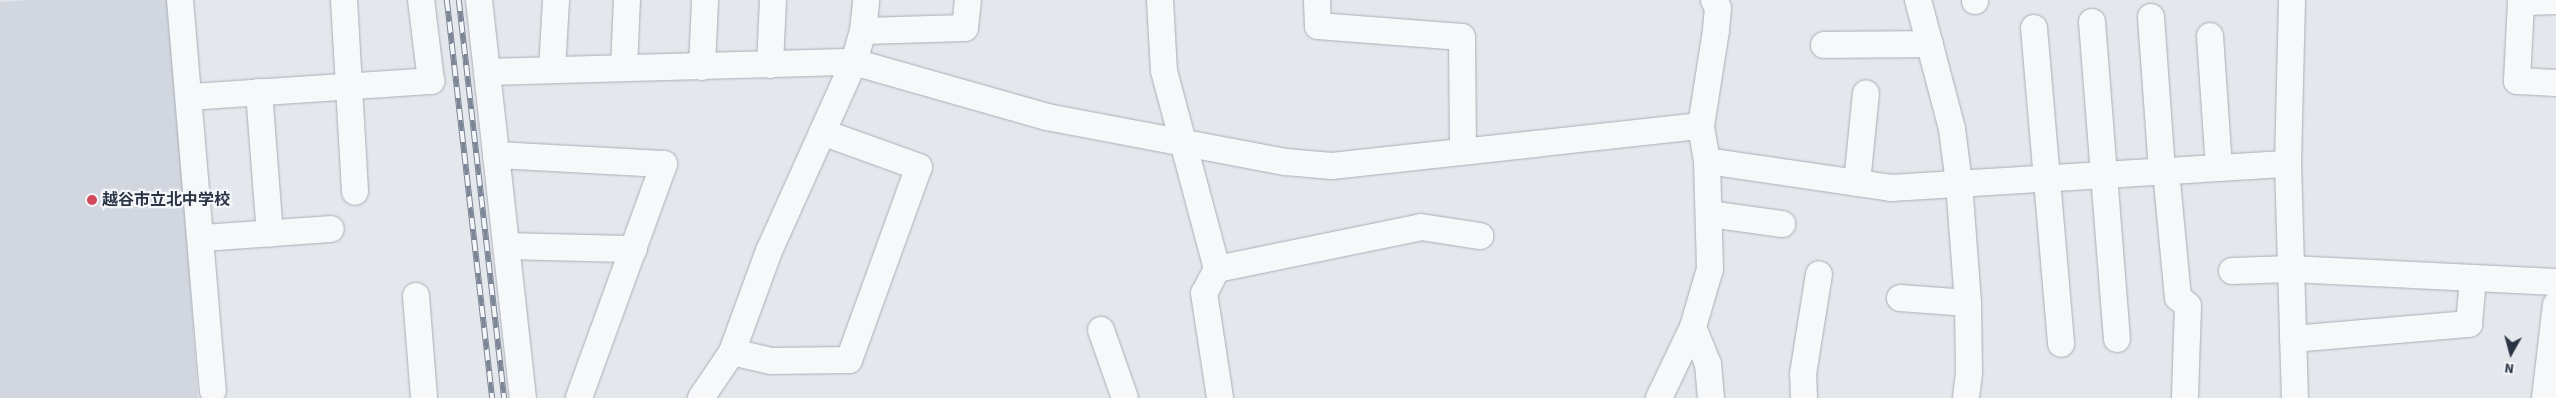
<!DOCTYPE html>
<meta charset="utf-8">
<style>
body{margin:0}
#map{position:relative;width:2556px;height:398px;overflow:hidden;background:#e4e7ec;font-family:"Source Sans 3","Noto Sans JP",sans-serif}
div>[style]{position:absolute}
[style*='--x']{left:calc(var(--x)*1px);top:calc(var(--y)*1px);width:calc(var(--w)*1px);rotate:calc(var(--a)*1deg)}
.built>*{inset:0;background:#d2d6de}
.roads{filter:drop-shadow(0 0 1px #a9aeb7) drop-shadow(0 0 1px #a9aeb7)}
.minor>*{height:26px;margin:-13px;padding:0 13px;transform-origin:13px;border-radius:13px;background:#f7f8fa}
.rail>*{height:5.5px;margin-top:-2.75px;transform-origin:0;background:repeating-linear-gradient(90deg,#f4f6f9 0 11px,#7d8696 0 22px);box-sizing:border-box;border-block:1px solid #7d8696}
.dots>*{width:14px;height:14px;translate:-50% -50%;box-sizing:border-box;border:2px solid #f4f6f9;border-radius:50%}
span{translate:-50% -50%;white-space:nowrap;text-align:center;line-height:1.15;-webkit-text-stroke:4.5px #f4f6f9;paint-order:stroke}
.poi-label{font-size:16px;color:#2b3445;font-weight:700}
.left{translate:0 -50%;text-align:left}
.north{position:absolute;left:2486px;top:328px;width:50px;height:50px;-webkit-text-stroke:4px #f4f6f9;paint-order:stroke;rotate:187deg;font-size:14px;font-weight:700;line-height:20px;text-align:center;color:#2b3445}
.north::after{content:'';display:block;margin:auto;width:18px;height:22px;background:#2b3445;clip-path:polygon(50% 0,100% 100%,50% 72%,0 100%)}
</style>
<div id="map">
<div class="built">
<i style="clip-path:polygon(29px 0,171px 0,198px 398px,0 398px,0 2px)"></i>
</div>
<div class="roads">
<div class="minor">
<i style="--x:180;--y:0;--w:392;--a:85.2"></i>
<i style="--x:344;--y:0;--w:192;--a:86.7"></i>
<i style="--x:479;--y:0;--w:400;--a:83.7"></i>
<i style="--x:1160;--y:0;--w:71;--a:86.8"></i>
<i style="--x:1164;--y:71;--w:205;--a:75"></i>
<i style="--x:1217;--y:269;--w:27;--a:118"></i>
<i style="--x:1204;--y:293;--w:106;--a:81.3"></i>
<i style="--x:1317;--y:0;--w:26;--a:88"></i>
<i style="--x:1318;--y:26;--w:144;--a:4.4"></i>
<i style="--x:1462;--y:37;--w:114;--a:89.5"></i>
<i style="--x:1918;--y:0;--w:133;--a:75.2"></i>
<i style="--x:1952;--y:129;--w:54;--a:82.6"></i>
<i style="--x:1959;--y:183;--w:120;--a:85.7"></i>
<i style="--x:1968;--y:303;--w:70;--a:89.2"></i>
<i style="--x:1969;--y:373;--w:25;--a:97"></i>
<i style="--x:1975;--y:0;--w:1;--a:90"></i>
<i style="--x:2292;--y:0;--w:164;--a:91.4"></i>
<i style="--x:2288;--y:164;--w:234;--a:88.3"></i>
<i style="--x:2556;--y:1;--w:35;--a:178"></i>
<i style="--x:2521;--y:2;--w:79;--a:92.9"></i>
<i style="--x:2517;--y:81;--w:39;--a:3"></i>
<i style="--x:2151;--y:17;--w:154;--a:85.9"></i>
<i style="--x:2092;--y:22;--w:318;--a:85.5"></i>
<i style="--x:2034;--y:28;--w:317;--a:85.1"></i>
<i style="--x:863;--y:31;--w:102;--a:-1.7"></i>
<i style="--x:965;--y:28;--w:28;--a:-84"></i>
<i style="--x:2210;--y:36;--w:132;--a:86.1"></i>
<i style="--x:1824;--y:45;--w:106;--a:-0.5"></i>
<i style="--x:770;--y:65;--w:65;--a:-87.4"></i>
<i style="--x:702;--y:67;--w:67;--a:-87.4"></i>
<i style="--x:624;--y:68;--w:68;--a:-87.5"></i>
<i style="--x:552;--y:70;--w:70;--a:-86.7"></i>
<i style="--x:488;--y:72;--w:366;--a:-1.6"></i>
<i style="--x:854;--y:62;--w:201;--a:15.9"></i>
<i style="--x:1047;--y:117;--w:243;--a:10.7"></i>
<i style="--x:1286;--y:162;--w:46;--a:5"></i>
<i style="--x:1332;--y:166;--w:371;--a:-6.2"></i>
<i style="--x:259;--y:92;--w:142;--a:85.6"></i>
<i style="--x:190;--y:97;--w:242;--a:-3.8"></i>
<i style="--x:431;--y:81;--w:82;--a:-97"></i>
<i style="--x:496;--y:155;--w:168;--a:3.1"></i>
<i style="--x:664;--y:164;--w:249;--a:110"></i>
<i style="--x:1707;--y:161;--w:186;--a:8.3"></i>
<i style="--x:1891;--y:188;--w:398;--a:-3.5"></i>
<i style="--x:2166;--y:171;--w:127;--a:84.6"></i>
<i style="--x:2178;--y:297;--w:13;--a:42"></i>
<i style="--x:2188;--y:306;--w:92;--a:91.9"></i>
<i style="--x:1857;--y:183;--w:90;--a:-84.3"></i>
<i style="--x:1709;--y:214;--w:74;--a:7.8"></i>
<i style="--x:202;--y:238;--w:129;--a:-4"></i>
<i style="--x:508;--y:246;--w:126;--a:1.4"></i>
<i style="--x:1217;--y:269;--w:208;--a:-11.6"></i>
<i style="--x:1421;--y:227;--w:60;--a:8.7"></i>
<i style="--x:2232;--y:271;--w:59;--a:-1.9"></i>
<i style="--x:2291;--y:269;--w:265;--a:2.8"></i>
<i style="--x:416;--y:296;--w:102;--a:85.5"></i>
<i style="--x:1900;--y:298;--w:68;--a:4.2"></i>
<i style="--x:1693;--y:327;--w:40;--a:68"></i>
<i style="--x:1708;--y:364;--w:34;--a:85"></i>
<i style="--x:1101;--y:330;--w:72;--a:70.6"></i>
<i style="--x:2293;--y:339;--w:177;--a:-4.9"></i>
<i style="--x:2469;--y:324;--w:46;--a:-85"></i>
<i style="--x:732;--y:352;--w:40;--a:13"></i>
<i style="--x:771;--y:361;--w:78;--a:-0.7"></i>
<i style="--x:849;--y:360;--w:205;--a:-70.1"></i>
<i style="--x:919;--y:167;--w:103;--a:-160.2"></i>
<i style="--x:701;--y:398;--w:55;--a:-56"></i>
<i style="--x:732;--y:352;--w:108;--a:-69.9"></i>
<i style="--x:769;--y:251;--w:207;--a:-65.8"></i>
<i style="--x:854;--y:62;--w:32;--a:-74"></i>
<i style="--x:863;--y:31;--w:31;--a:-84"></i>
<i style="--x:1659;--y:398;--w:79;--a:-64.4"></i>
<i style="--x:1693;--y:327;--w:60;--a:-73.7"></i>
<i style="--x:1710;--y:269;--w:108;--a:-91.6"></i>
<i style="--x:1707;--y:161;--w:36;--a:-100"></i>
<i style="--x:1701;--y:126;--w:97;--a:-81.1"></i>
<i style="--x:1716;--y:30;--w:22;--a:-85"></i>
<i style="--x:1718;--y:8;--w:9;--a:-117"></i>
<i style="--x:1804;--y:398;--w:24;--a:-92"></i>
<i style="--x:1803;--y:374;--w:101;--a:-80.9"></i>
<i style="--x:2545;--y:398;--w:94;--a:-83.3"></i>
</div>
</div>
<div class="rail">
<i style="--x:447;--y:0;--w:401;--a:83.5"></i>
<i style="--x:459;--y:0;--w:401;--a:83.5"></i>
</div>
<div class="dots">
<i style="left:92px;top:200px;background:#d1495b"></i>
</div>
<div class="poi-label">
<span class="left" style="left:102px;top:200px">越谷市立北中学校</span>
</div>
<div class="north">N</div>
</div>
